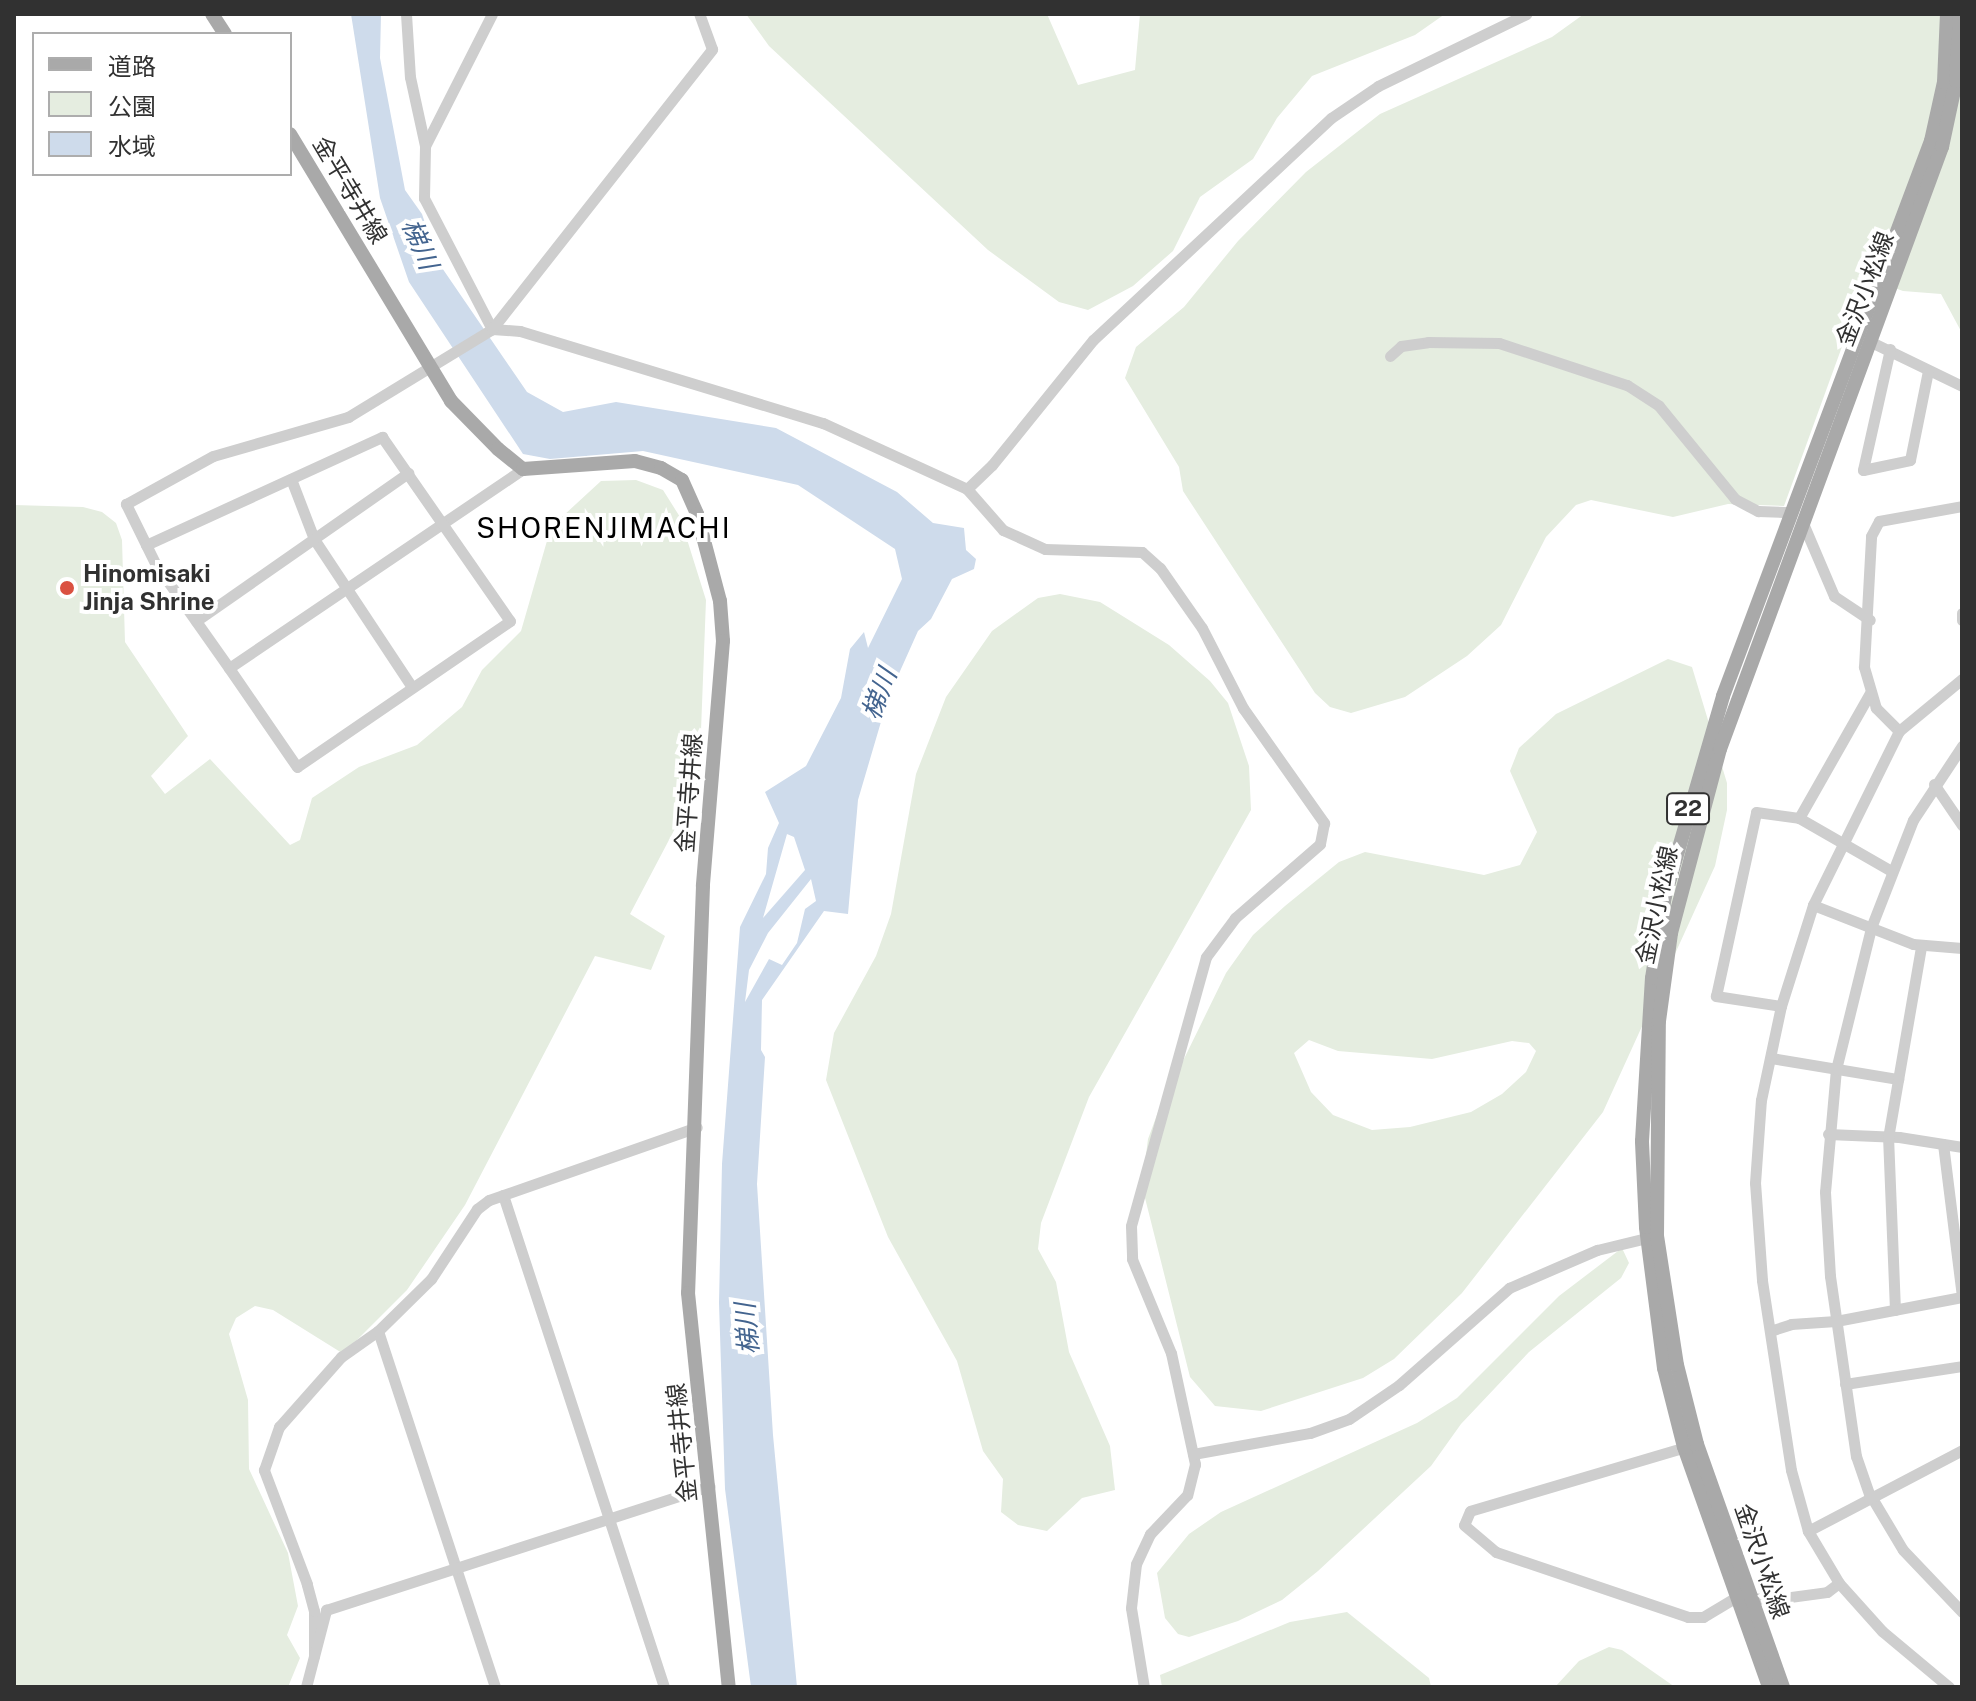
<!DOCTYPE html>
<meta charset="utf-8">
<style>
body{margin:0}
#map{position:relative;width:1976px;height:1701px;overflow:hidden;background:#fff;font-family:"Public Sans","Noto Sans JP",sans-serif}
div>[style]{position:absolute}
[style*='--x']{left:calc(var(--x)*1px);top:calc(var(--y)*1px);width:calc(var(--w)*1px);rotate:calc(var(--a)*1deg)}
.green>*{inset:0;background:#e5ede0}
.water>*{inset:0;background:#cedbeb}
.minor>*{height:11px;margin:-5.5px;padding:0 5.5px;transform-origin:5.5px;border-radius:5.5px;background:#cecece}
.major>*{height:14px;margin:-7px;padding:0 7px;transform-origin:7px;border-radius:7px;background:#a9a9a9}
.dots>*{width:22px;height:22px;translate:-50% -50%;box-sizing:border-box;border:4px solid #fff;border-radius:50%}
span{translate:-50% -50%;white-space:nowrap;text-align:center;line-height:1.15;-webkit-text-stroke:8px #fff;paint-order:stroke}
.shield-label span{padding:2px 6px;background:#fff;border:2px solid;border-radius:6px;-webkit-text-stroke-width:0}
.shield-label{font-size:22px;color:#313131;font-weight:700}
.street-label{font-size:24px;color:#313131}
.poi-label{font-size:24px;color:#313131;font-weight:700}
.left{translate:0 -50%;text-align:left}
.water-label{font-size:26px;color:#43648f;font-style:italic}
.quarter-label{font-size:28px;color:#000;letter-spacing:2px}
.frame{position:absolute;inset:0;border:16px solid #313131;pointer-events:none}
.legend{position:absolute;left:32px;top:32px;width:260px;height:144px;box-sizing:border-box;background:#fff;border:2px solid #adadad;margin:0;padding:10px 14px;list-style:none;font-size:24px;color:#313131}
.legend li{display:flex;align-items:center;gap:16px;height:40px}
.legend b{width:40px;border:2px solid #adadad}
</style>
<div id="map">
<div class="green">
<i style="clip-path:polygon(746px 14px,1047px 14px,1078px 85px,1135px 70px,1140px 14px,1445px 14px,1415px 35px,1312px 76px,1277px 118px,1253px 159px,1200px 197px,1173px 251px,1133px 286px,1088px 310px,1059px 302px,988px 250px,769px 46px)"></i>
<i style="clip-path:polygon(1584px 14px,1962px 14px,1962px 333px,1941px 294px,1903px 291px,1867px 278px,1784px 506px,1728px 504px,1673px 517px,1591px 500px,1576px 505px,1546px 537px,1501px 625px,1467px 656px,1405px 697px,1351px 713px,1330px 707px,1315px 693px,1183px 491px,1179px 467px,1125px 378px,1136px 347px,1184px 307px,1238px 241px,1306px 172px,1380px 114px,1552px 37px)"></i>
<i style="clip-path:polygon(636px 480px,663px 490px,680px 517px,706px 600px,699px 783px,630px 914px,665px 936px,651px 970px,595px 956px,465px 1205px,407px 1290px,359px 1338px,342px 1353px,273px 1310px,255px 1306px,236px 1318px,229px 1334px,248px 1400px,249px 1469px,288px 1553px,298px 1606px,287px 1635px,300px 1658px,288px 1687px,14px 1687px,14px 505px,83px 507px,102px 512px,116px 523px,122px 540px,125px 642px,188px 736px,151px 776px,165px 794px,210px 759px,290px 845px,300px 840px,312px 798px,359px 767px,417px 745px,462px 707px,482px 670px,521px 631px,551px 527px,601px 481px)"></i>
<i style="clip-path:polygon(1060px 594px,1100px 602px,1169px 645px,1210px 681px,1228px 703px,1249px 766px,1251px 810px,1089px 1097px,1041px 1223px,1038px 1249px,1056px 1282px,1069px 1352px,1110px 1446px,1115px 1490px,1082px 1498px,1047px 1531px,1018px 1525px,1001px 1512px,1003px 1479px,983px 1451px,957px 1361px,888px 1237px,826px 1080px,834px 1033px,876px 956px,891px 914px,916px 774px,946px 697px,992px 631px,1038px 598px)"></i>
<i style="clip-path:polygon(evenodd,1668px 659px,1692px 667px,1727px 783px,1727px 810px,1715px 866px,1603px 1112px,1462px 1293px,1394px 1359px,1363px 1378px,1261px 1411px,1215px 1406px,1190px 1377px,1142px 1186px,1148px 1139px,1158px 1112px,1226px 973px,1253px 935px,1285px 906px,1339px 862px,1365px 852px,1484px 875px,1520px 865px,1537px 832px,1510px 771px,1519px 748px,1556px 714px,1668px 659px,1309px 1040px,1338px 1051px,1432px 1059px,1512px 1041px,1529px 1043px,1536px 1051px,1526px 1072px,1502px 1094px,1471px 1112px,1410px 1127px,1372px 1130px,1333px 1115px,1311px 1092px,1294px 1053px,1309px 1040px)"></i>
<i style="clip-path:polygon(1622px 1248px,1629px 1263px,1621px 1278px,1529px 1352px,1461px 1424px,1431px 1466px,1318px 1571px,1282px 1600px,1238px 1621px,1189px 1637px,1178px 1634px,1165px 1618px,1157px 1573px,1189px 1534px,1221px 1512px,1417px 1423px,1457px 1398px,1559px 1296px)"></i>
<i style="clip-path:polygon(1347px 1612px,1429px 1678px,1431px 1687px,1162px 1687px,1160px 1675px,1290px 1622px)"></i>
<i style="clip-path:polygon(1609px 1647px,1622px 1650px,1675px 1687px,1555px 1687px,1579px 1661px)"></i>
</div>
<div class="water">
<i style="clip-path:polygon(evenodd,351px 14px,381px 14px,380px 58px,405px 190px,422px 214px,438px 262px,527px 392px,563px 412px,616px 402px,776px 428px,897px 492px,933px 523px,964px 528px,966px 550px,976px 559px,974px 569px,952px 579px,931px 619px,918px 631px,888px 698px,858px 800px,848px 914px,824px 911px,762px 1000px,761px 1050px,765px 1057px,757px 1184px,773px 1435px,797px 1687px,751px 1687px,725px 1489px,719px 1303px,722px 1164px,740px 927px,766px 874px,768px 848px,779px 823px,765px 792px,806px 766px,841px 698px,850px 649px,864px 632px,868px 648px,902px 579px,895px 549px,798px 485px,643px 451px,550px 459px,523px 454px,409px 282px,380px 198px,351px 14px,787px 834px,794px 837px,805px 870px,763px 918px,787px 834px,351px 14px,811px 879px,816px 901px,805px 909px,797px 943px,782px 965px,769px 959px,745px 1002px,749px 970px,768px 933px,811px 879px)"></i>
</div>
<div class="minor">
<i style="--x:406;--y:14;--w:63;--a:86.4"></i>
<i style="--x:410;--y:77;--w:71;--a:77.7"></i>
<i style="--x:492;--y:14;--w:148;--a:116.9"></i>
<i style="--x:425;--y:146;--w:52;--a:91.1"></i>
<i style="--x:424;--y:198;--w:148;--a:62.6"></i>
<i style="--x:492;--y:329;--w:28;--a:4"></i>
<i style="--x:520;--y:331;--w:317;--a:16.9"></i>
<i style="--x:823;--y:423;--w:158;--a:24.6"></i>
<i style="--x:967;--y:489;--w:35;--a:-44"></i>
<i style="--x:992;--y:465;--w:161;--a:-51.1"></i>
<i style="--x:1093;--y:340;--w:325;--a:-43"></i>
<i style="--x:1331;--y:118;--w:57;--a:-34.2"></i>
<i style="--x:1378;--y:86;--w:165;--a:-25.9"></i>
<i style="--x:1869;--y:341;--w:103;--a:25.8"></i>
<i style="--x:1890;--y:349;--w:124;--a:102.6"></i>
<i style="--x:1863;--y:470;--w:48;--a:-12"></i>
<i style="--x:1910;--y:460;--w:91;--a:-78.6"></i>
<i style="--x:1390;--y:356;--w:15;--a:-42"></i>
<i style="--x:1401;--y:346;--w:27;--a:-8"></i>
<i style="--x:1428;--y:342;--w:71;--a:0.8"></i>
<i style="--x:1499;--y:343;--w:135;--a:18.2"></i>
<i style="--x:1627;--y:385;--w:38;--a:33"></i>
<i style="--x:1659;--y:406;--w:120;--a:50.7"></i>
<i style="--x:1735;--y:499;--w:26;--a:28"></i>
<i style="--x:1758;--y:511;--w:33;--a:2"></i>
<i style="--x:523;--y:469;--w:355;--a:145.9"></i>
<i style="--x:229;--y:668;--w:128;--a:-125.2"></i>
<i style="--x:155;--y:563;--w:66;--a:-116.2"></i>
<i style="--x:126;--y:504;--w:99;--a:-28.9"></i>
<i style="--x:213;--y:456;--w:141;--a:-16.1"></i>
<i style="--x:348;--y:417;--w:169;--a:-31.4"></i>
<i style="--x:492;--y:329;--w:356;--a:-51.8"></i>
<i style="--x:712;--y:49;--w:37;--a:-110"></i>
<i style="--x:291;--y:479;--w:64;--a:69"></i>
<i style="--x:314;--y:539;--w:178;--a:56.5"></i>
<i style="--x:967;--y:489;--w:55;--a:48.7"></i>
<i style="--x:1003;--y:530;--w:46;--a:24.3"></i>
<i style="--x:1045;--y:549;--w:97;--a:1.8"></i>
<i style="--x:1142;--y:552;--w:24;--a:42"></i>
<i style="--x:1160;--y:568;--w:73;--a:55"></i>
<i style="--x:1202;--y:628;--w:90;--a:62.9"></i>
<i style="--x:1243;--y:708;--w:141;--a:54.8"></i>
<i style="--x:1324;--y:823;--w:21;--a:101"></i>
<i style="--x:1320;--y:844;--w:113;--a:139"></i>
<i style="--x:1235;--y:918;--w:49;--a:126.6"></i>
<i style="--x:1206;--y:957;--w:279;--a:105.6"></i>
<i style="--x:1131;--y:1226;--w:33;--a:88"></i>
<i style="--x:1132;--y:1259;--w:102;--a:67.5"></i>
<i style="--x:1171;--y:1353;--w:114;--a:77.8"></i>
<i style="--x:1195;--y:1464;--w:32;--a:104"></i>
<i style="--x:1187;--y:1495;--w:54;--a:133.5"></i>
<i style="--x:1150;--y:1534;--w:33;--a:115"></i>
<i style="--x:1136;--y:1564;--w:44;--a:96.5"></i>
<i style="--x:1131;--y:1608;--w:80;--a:80.7"></i>
<i style="--x:1802;--y:521;--w:82;--a:66.9"></i>
<i style="--x:1834;--y:596;--w:43;--a:33.7"></i>
<i style="--x:146;--y:545;--w:260;--a:-24.6"></i>
<i style="--x:382;--y:437;--w:224;--a:55.2"></i>
<i style="--x:510;--y:621;--w:258;--a:145.6"></i>
<i style="--x:297;--y:767;--w:120;--a:-124.5"></i>
<i style="--x:1962;--y:613;--w:7;--a:90"></i>
<i style="--x:196;--y:621;--w:259;--a:-34.9"></i>
<i style="--x:1899;--y:731;--w:33;--a:-135"></i>
<i style="--x:1876;--y:708;--w:43;--a:-106.3"></i>
<i style="--x:1864;--y:667;--w:131;--a:-86.9"></i>
<i style="--x:1871;--y:536;--w:17;--a:-62"></i>
<i style="--x:1879;--y:521;--w:84;--a:-10.2"></i>
<i style="--x:1962;--y:746;--w:89;--a:123.5"></i>
<i style="--x:1913;--y:820;--w:116;--a:111.3"></i>
<i style="--x:1871;--y:928;--w:145;--a:103.9"></i>
<i style="--x:1836;--y:1069;--w:123;--a:95.1"></i>
<i style="--x:1825;--y:1192;--w:84;--a:86.6"></i>
<i style="--x:1830;--y:1276;--w:182;--a:81.8"></i>
<i style="--x:1856;--y:1456;--w:39;--a:71"></i>
<i style="--x:1869;--y:1493;--w:66;--a:59.2"></i>
<i style="--x:1903;--y:1550;--w:86;--a:46.4"></i>
<i style="--x:1934;--y:784;--w:50;--a:55.7"></i>
<i style="--x:1799;--y:818;--w:144;--a:-60.4"></i>
<i style="--x:1813;--y:905;--w:107;--a:21.3"></i>
<i style="--x:1913;--y:944;--w:49;--a:4.7"></i>
<i style="--x:1781;--y:1006;--w:66;--a:-171.3"></i>
<i style="--x:1716;--y:996;--w:188;--a:-77.7"></i>
<i style="--x:1756;--y:812;--w:43;--a:7.9"></i>
<i style="--x:1799;--y:818;--w:106;--a:29.9"></i>
<i style="--x:1771;--y:1058;--w:129;--a:9.4"></i>
<i style="--x:1828;--y:1134;--w:71;--a:2.4"></i>
<i style="--x:1899;--y:1137;--w:64;--a:9"></i>
<i style="--x:1943;--y:1144;--w:153;--a:82.9"></i>
<i style="--x:503;--y:1195;--w:518;--a:71.88"></i>
<i style="--x:1895;--y:1310;--w:172;--a:-92.3"></i>
<i style="--x:1888;--y:1138;--w:195;--a:-80.2"></i>
<i style="--x:378;--y:1331;--w:375;--a:71.8"></i>
<i style="--x:1770;--y:1331;--w:22;--a:-18"></i>
<i style="--x:1791;--y:1324;--w:45;--a:-3.8"></i>
<i style="--x:1836;--y:1321;--w:128;--a:-10.8"></i>
<i style="--x:1845;--y:1384;--w:118;--a:-8.7"></i>
<i style="--x:1689;--y:1446;--w:228;--a:163.5"></i>
<i style="--x:1470;--y:1511;--w:15;--a:113"></i>
<i style="--x:1464;--y:1525;--w:42;--a:40.2"></i>
<i style="--x:1496;--y:1552;--w:203;--a:18.7"></i>
<i style="--x:1688;--y:1617;--w:15;--a:0"></i>
<i style="--x:1703;--y:1617;--w:37;--a:-31"></i>
<i style="--x:1735;--y:1598;--w:41;--a:1.4"></i>
<i style="--x:1776;--y:1599;--w:51;--a:-7.8"></i>
<i style="--x:1827;--y:1592;--w:15;--a:-37"></i>
<i style="--x:1193;--y:1454;--w:119;--a:-10.2"></i>
<i style="--x:1310;--y:1433;--w:41;--a:-19.7"></i>
<i style="--x:1349;--y:1419;--w:60;--a:-34.2"></i>
<i style="--x:1399;--y:1385;--w:147;--a:-41.4"></i>
<i style="--x:1509;--y:1288;--w:96;--a:-23.4"></i>
<i style="--x:1597;--y:1250;--w:60;--a:-13.6"></i>
<i style="--x:1808;--y:1531;--w:174;--a:-27.7"></i>
<i style="--x:314;--y:1656;--w:45;--a:-90"></i>
<i style="--x:314;--y:1611;--w:28;--a:-105"></i>
<i style="--x:307;--y:1584;--w:122;--a:-110.7"></i>
<i style="--x:264;--y:1470;--w:46;--a:-70.8"></i>
<i style="--x:279;--y:1427;--w:94;--a:-48.5"></i>
<i style="--x:341;--y:1357;--w:45;--a:-35.1"></i>
<i style="--x:378;--y:1331;--w:74;--a:-44.5"></i>
<i style="--x:431;--y:1279;--w:84;--a:-56.7"></i>
<i style="--x:477;--y:1209;--w:15;--a:-37"></i>
<i style="--x:489;--y:1200;--w:220;--a:-19.3"></i>
<i style="--x:306;--y:1687;--w:80;--a:-75.4"></i>
<i style="--x:326;--y:1610;--w:403;--a:-17.9"></i>
<i style="--x:1949;--y:1687;--w:87;--a:-140.1"></i>
<i style="--x:1882;--y:1631;--w:64;--a:-131.9"></i>
<i style="--x:1839;--y:1583;--w:61;--a:-120.8"></i>
<i style="--x:1808;--y:1531;--w:63;--a:-105.6"></i>
<i style="--x:1791;--y:1470;--w:192;--a:-98.7"></i>
<i style="--x:1762;--y:1280;--w:97;--a:-94.1"></i>
<i style="--x:1755;--y:1183;--w:83;--a:-85.9"></i>
<i style="--x:1761;--y:1100;--w:96;--a:-78"></i>
<i style="--x:1781;--y:1006;--w:106;--a:-72.4"></i>
<i style="--x:1813;--y:905;--w:194;--a:-63.7"></i>
<i style="--x:1899;--y:731;--w:82;--a:-39.5"></i>
</div>
<div class="major">
<i style="--x:212;--y:14;--w:24;--a:57"></i>
<i style="--x:290;--y:134;--w:312;--a:58.9"></i>
<i style="--x:451;--y:401;--w:67;--a:45.6"></i>
<i style="--x:498;--y:449;--w:32;--a:39"></i>
<i style="--x:523;--y:469;--w:112;--a:-4.1"></i>
<i style="--x:635;--y:461;--w:27;--a:15"></i>
<i style="--x:661;--y:468;--w:24;--a:30"></i>
<i style="--x:682;--y:480;--w:37;--a:66"></i>
<i style="--x:697;--y:514;--w:90;--a:75.2"></i>
<i style="--x:720;--y:601;--w:40;--a:85.7"></i>
<i style="--x:723;--y:641;--w:246;--a:94.7"></i>
<i style="--x:703;--y:886;--w:407;--a:92.1"></i>
<i style="--x:688;--y:1293;--w:396;--a:84.1"></i>
<i style="--x:1769;--y:1687;--w:255;--a:-109.5"></i>
<i style="--x:1684;--y:1447;--w:81;--a:-104.2"></i>
<i style="--x:1664;--y:1368;--w:142;--a:-97.3"></i>
<i style="--x:1646;--y:1227;--w:86;--a:-92.7"></i>
<i style="--x:1642;--y:1141;--w:163;--a:-86.5"></i>
<i style="--x:1652;--y:978;--w:83;--a:-81"></i>
<i style="--x:1665;--y:896;--w:208;--a:-73.8"></i>
<i style="--x:1723;--y:696;--w:593;--a:-69.46"></i>
<i style="--x:1931;--y:141;--w:60;--a:-77.6"></i>
<i style="--x:1944;--y:82;--w:68;--a:-87.5"></i>
<i style="--x:1783;--y:1687;--w:258;--a:-109.5"></i>
<i style="--x:1697;--y:1444;--w:81;--a:-104.2"></i>
<i style="--x:1677;--y:1365;--w:131;--a:-98.8"></i>
<i style="--x:1657;--y:1236;--w:215;--a:-89.5"></i>
<i style="--x:1659;--y:1021;--w:89;--a:-82.2"></i>
<i style="--x:1671;--y:933;--w:190;--a:-75.1"></i>
<i style="--x:1720;--y:749;--w:642;--a:-69.76"></i>
<i style="--x:1942;--y:147;--w:67;--a:-78"></i>
<i style="--x:1956;--y:81;--w:67;--a:-86.6"></i>
</div>
<div class="dots">
<i style="left:67px;top:588px;background:#da5141"></i>
</div>
<div class="shield-label">
<span style="left:1688px;top:809px">22</span>
</div>
<div class="street-label">
<span style="left:350px;top:190px;rotate:59deg">金平寺井線</span>
<span style="left:1865px;top:289px;rotate:-69deg">金沢小松線</span>
<span style="left:689px;top:793px;rotate:-86deg">金平寺井線</span>
<span style="left:1657px;top:905px;rotate:-78deg">金沢小松線</span>
<span style="left:682px;top:1443px;rotate:-96deg">金平寺井線</span>
<span style="left:1762px;top:1561px;rotate:71deg">金沢小松線</span>
</div>
<div class="poi-label">
<span class="left" style="left:83px;top:588px">Hinomisaki<br>Jinja Shrine</span>
</div>
<div class="water-label">
<span style="left:420px;top:244px;rotate:67deg">梯川</span>
<span style="left:879px;top:694px;rotate:-69deg">梯川</span>
<span style="left:747px;top:1329px;rotate:-95deg">梯川</span>
</div>
<div class="quarter-label">
<span style="left:604px;top:528px">SHORENJIMACHI</span>
</div>
<div class="frame"></div>
<ul class="legend">
<li><b style="height:10px;background:#a9a9a9"></b>道路</li>
<li><b style="height:22px;background:#e5ede0"></b>公園</li>
<li><b style="height:22px;background:#cedbeb"></b>水域</li>
</ul>
</div>
